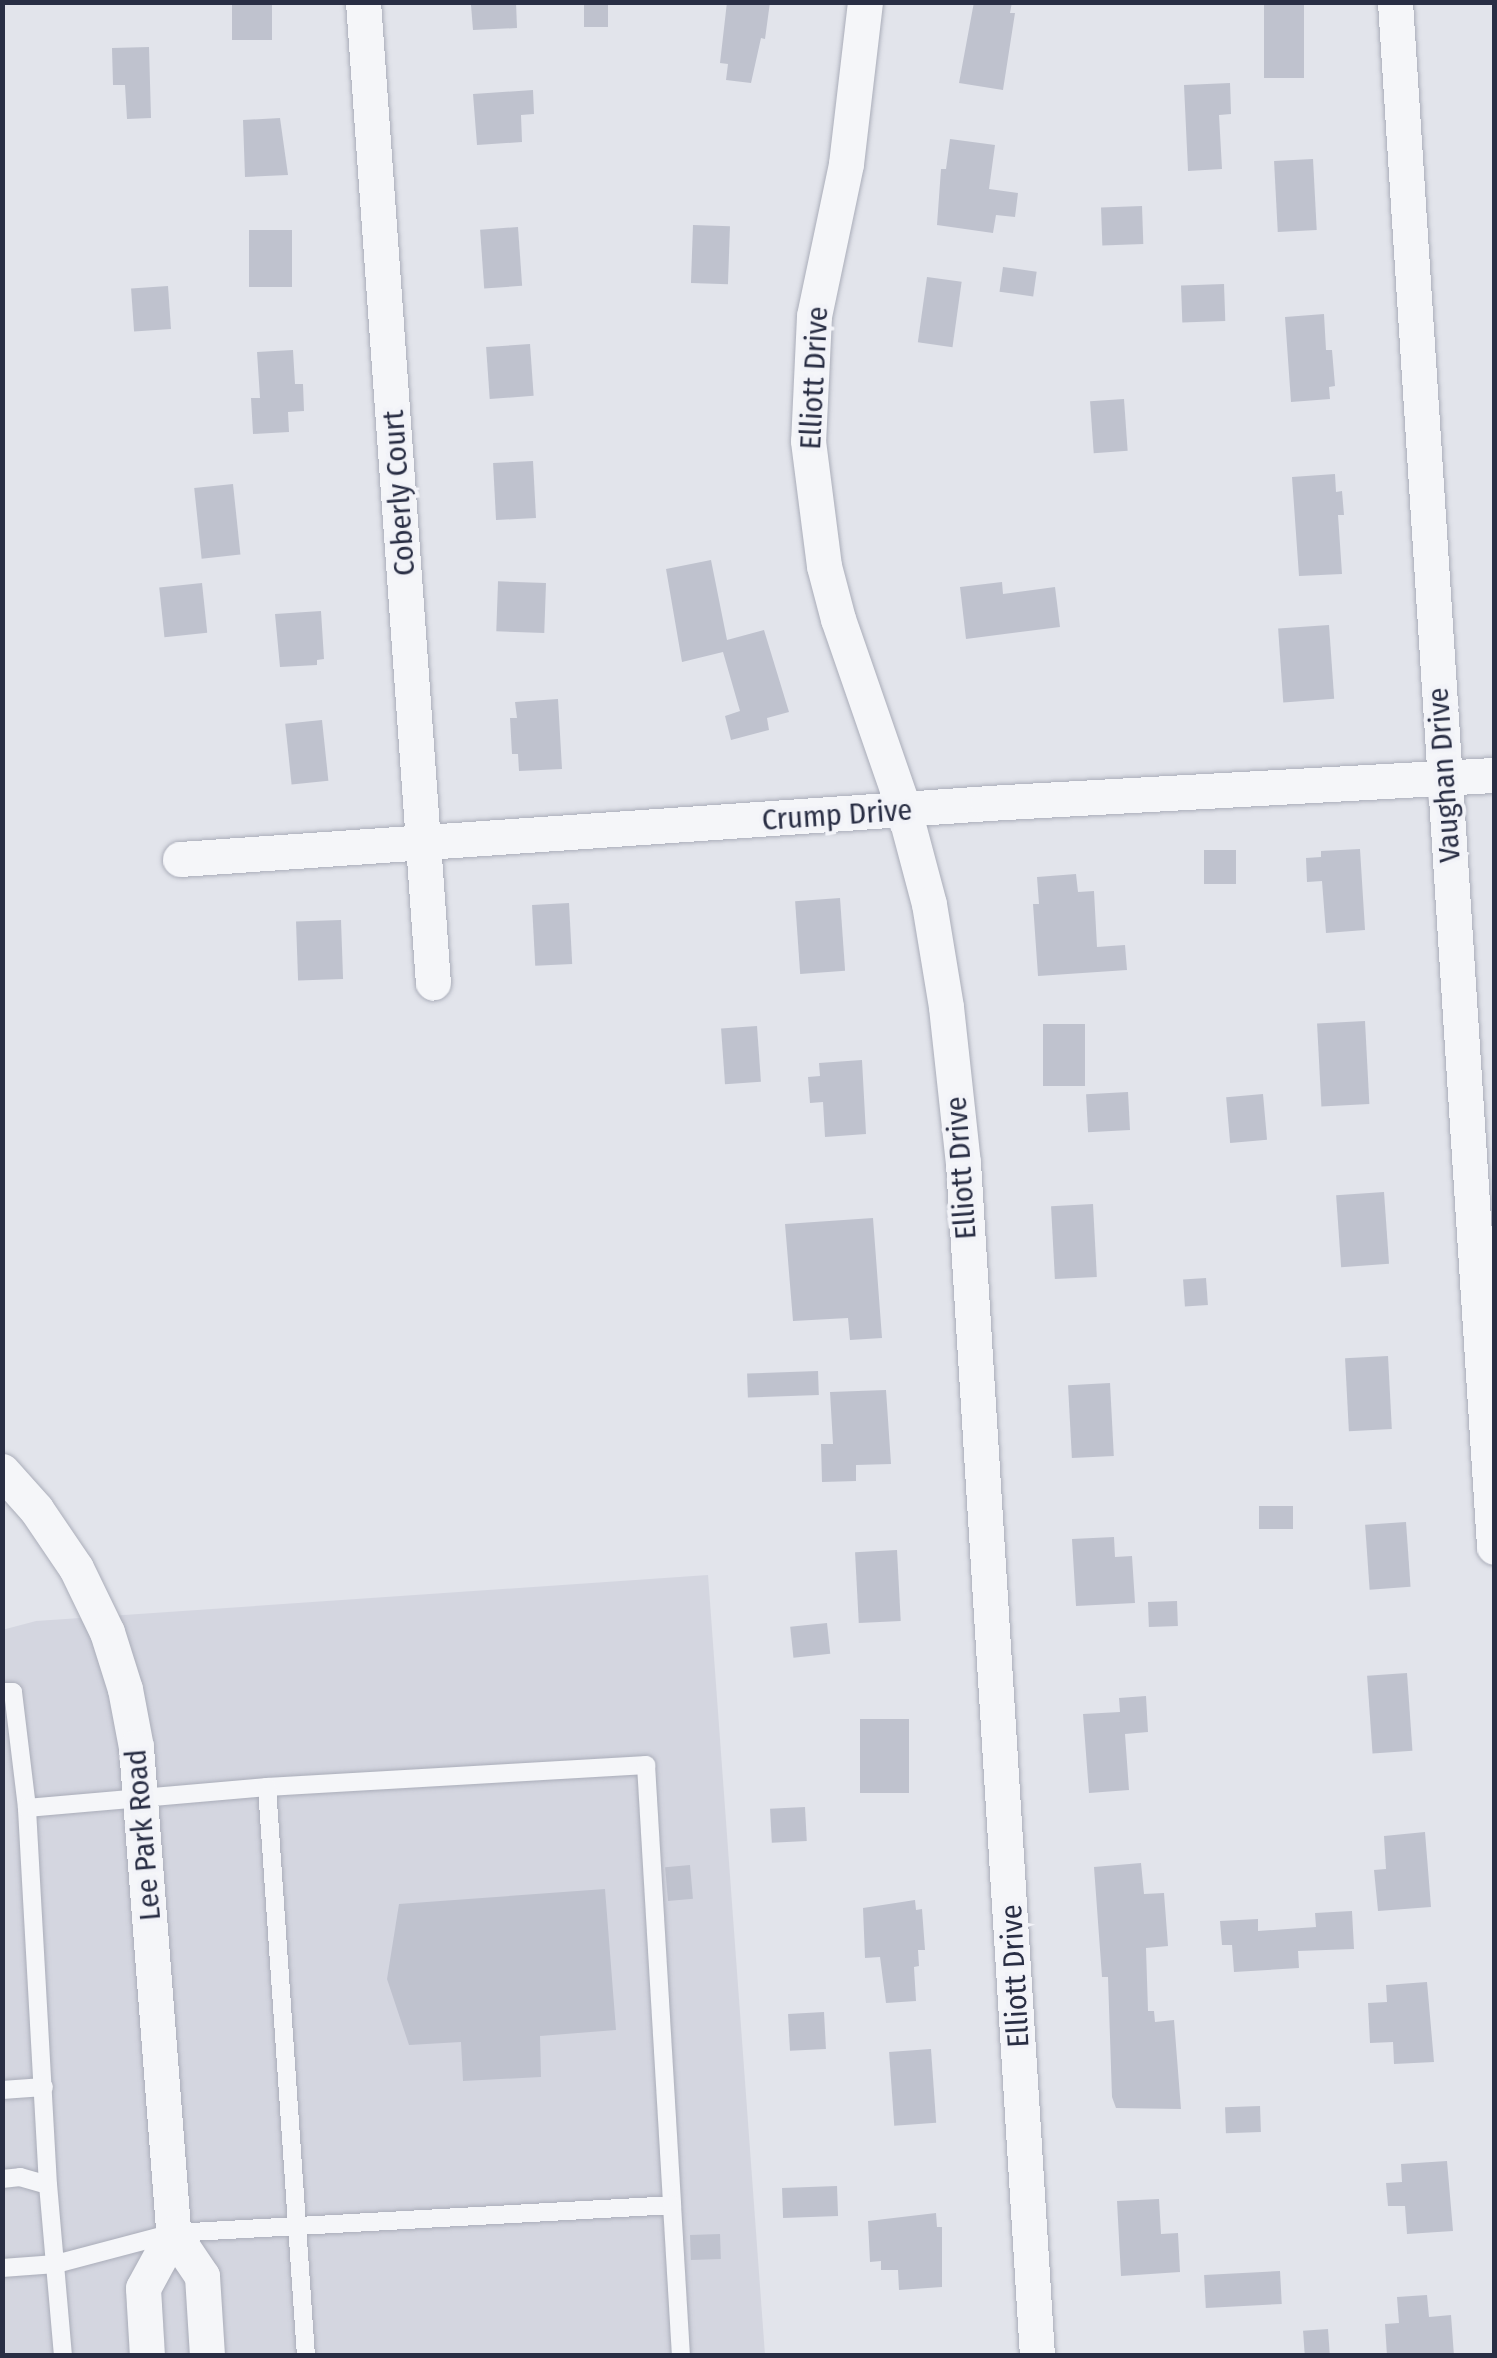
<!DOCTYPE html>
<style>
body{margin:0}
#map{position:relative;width:1497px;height:2358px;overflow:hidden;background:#e2e4eb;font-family:"Fira Sans Condensed",sans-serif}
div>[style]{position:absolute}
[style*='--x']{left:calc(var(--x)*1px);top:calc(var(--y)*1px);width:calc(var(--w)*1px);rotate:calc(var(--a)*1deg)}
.built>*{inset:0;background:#d4d6e0}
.building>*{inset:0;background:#bfc2ce;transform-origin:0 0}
.roads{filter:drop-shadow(0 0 2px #aaadb9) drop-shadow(0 0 2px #aaadb9)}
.service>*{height:18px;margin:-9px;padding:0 9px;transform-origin:9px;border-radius:9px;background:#f5f6f9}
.minor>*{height:35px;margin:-17.5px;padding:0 17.5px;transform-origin:17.5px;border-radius:17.5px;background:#f5f6f9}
span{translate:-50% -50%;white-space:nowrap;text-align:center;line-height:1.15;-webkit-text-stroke:8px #f2f3f8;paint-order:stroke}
.street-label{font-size:30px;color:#292e44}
.frame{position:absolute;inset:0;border:5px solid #292e44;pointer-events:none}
</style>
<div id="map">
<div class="built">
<i style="clip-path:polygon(708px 1575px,765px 2355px,3px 2355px,2px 1630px,36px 1621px)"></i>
</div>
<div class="building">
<i style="left:232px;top:2px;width:40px;height:38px"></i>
<i style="clip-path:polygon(479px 2px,516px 2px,517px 28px,473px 30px,471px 5px)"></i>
<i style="left:584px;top:2px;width:24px;height:25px"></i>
<i style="clip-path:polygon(727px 2px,770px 2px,765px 39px,761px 38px,751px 83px,726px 80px,728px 64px,720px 63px)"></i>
<i style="clip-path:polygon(974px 2px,1012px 2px,1010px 13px,1015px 13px,1003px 90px,959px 83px)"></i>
<i style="left:1264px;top:2px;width:40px;height:76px"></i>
<i style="clip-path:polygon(149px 47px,151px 118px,127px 119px,125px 85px,113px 85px,112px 48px)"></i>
<i style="clip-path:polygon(1230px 83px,1231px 114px,1219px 115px,1222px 169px,1188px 171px,1184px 85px)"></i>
<i style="clip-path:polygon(533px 90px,534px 114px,521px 115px,522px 142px,477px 145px,473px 94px)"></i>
<i style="clip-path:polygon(280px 118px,288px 175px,245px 177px,243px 120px)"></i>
<i style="clip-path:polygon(950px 139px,995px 145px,989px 189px,1018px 193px,1015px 217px,996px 215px,993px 233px,937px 225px,941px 169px,946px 169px)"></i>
<i style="left:1313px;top:159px;width:71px;height:39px;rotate:87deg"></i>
<i style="left:1142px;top:206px;width:38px;height:41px;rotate:88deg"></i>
<i style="left:693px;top:225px;width:37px;height:58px;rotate:2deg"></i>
<i style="left:518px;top:227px;width:59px;height:38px;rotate:86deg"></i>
<i style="left:292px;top:230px;width:57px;height:43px;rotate:90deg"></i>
<i style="left:1003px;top:267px;width:34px;height:25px;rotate:8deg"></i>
<i style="left:927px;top:277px;width:35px;height:66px;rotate:8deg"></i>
<i style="left:1224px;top:284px;width:37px;height:43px;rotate:88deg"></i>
<i style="left:168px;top:286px;width:43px;height:37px;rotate:86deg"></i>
<i style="clip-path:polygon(1324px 314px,1326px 350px,1332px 350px,1335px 386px,1329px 387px,1330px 399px,1291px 402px,1285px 317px)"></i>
<i style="left:530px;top:344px;width:52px;height:44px;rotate:86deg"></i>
<i style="clip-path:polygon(293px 350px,295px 384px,303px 384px,304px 411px,288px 412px,289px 432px,253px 434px,251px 398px,260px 398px,257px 352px)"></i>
<i style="left:1124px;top:399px;width:52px;height:34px;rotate:86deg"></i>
<i style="left:533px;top:461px;width:57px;height:40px;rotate:87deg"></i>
<i style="clip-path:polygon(1335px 474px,1336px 492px,1342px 491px,1344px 515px,1338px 515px,1342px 574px,1299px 576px,1292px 477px)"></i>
<i style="left:233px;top:484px;width:71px;height:39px;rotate:84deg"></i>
<i style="clip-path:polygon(711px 560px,727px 640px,764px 630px,789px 712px,767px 718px,769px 730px,731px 740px,725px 716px,740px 711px,723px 652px,682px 662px,666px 569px)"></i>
<i style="clip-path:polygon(1002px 582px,1003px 594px,1055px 587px,1060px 627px,966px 639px,960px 587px)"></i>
<i style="left:202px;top:583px;width:50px;height:43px;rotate:84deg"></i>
<i style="left:546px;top:583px;width:50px;height:48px;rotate:92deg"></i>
<i style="clip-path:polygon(321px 611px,324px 659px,317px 660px,317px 665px,280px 667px,275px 614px)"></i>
<i style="left:1329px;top:625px;width:74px;height:51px;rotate:86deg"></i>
<i style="clip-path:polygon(558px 699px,562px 769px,519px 771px,518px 754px,512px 754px,510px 718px,517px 718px,515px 702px)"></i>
<i style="left:322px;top:720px;width:61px;height:37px;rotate:84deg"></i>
<i style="clip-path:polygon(1360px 849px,1365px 930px,1326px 933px,1322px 881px,1307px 882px,1306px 858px,1321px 857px,1321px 851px)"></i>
<i style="left:1236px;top:850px;width:34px;height:32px;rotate:90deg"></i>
<i style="clip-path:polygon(1076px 874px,1078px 892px,1094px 891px,1097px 947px,1125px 945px,1127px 970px,1038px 976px,1033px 904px,1039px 904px,1037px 877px)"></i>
<i style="left:840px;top:898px;width:73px;height:45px;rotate:86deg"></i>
<i style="left:569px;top:903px;width:61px;height:37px;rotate:87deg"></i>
<i style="left:341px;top:920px;width:59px;height:45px;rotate:88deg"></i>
<i style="left:1365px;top:1021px;width:83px;height:48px;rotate:87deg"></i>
<i style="left:1043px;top:1024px;width:42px;height:62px"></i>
<i style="left:757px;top:1026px;width:56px;height:36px;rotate:86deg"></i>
<i style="clip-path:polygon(862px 1060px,866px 1134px,825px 1137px,823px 1102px,810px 1103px,808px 1077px,820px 1076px,819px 1063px)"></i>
<i style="left:1128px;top:1092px;width:38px;height:42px;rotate:87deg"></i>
<i style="left:1263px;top:1094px;width:46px;height:37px;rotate:85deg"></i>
<i style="left:1384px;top:1192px;width:72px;height:48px;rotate:86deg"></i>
<i style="left:1093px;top:1204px;width:73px;height:42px;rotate:87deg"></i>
<i style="clip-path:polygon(873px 1218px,882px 1338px,850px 1340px,848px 1318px,793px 1321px,785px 1224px)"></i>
<i style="left:1206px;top:1278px;width:27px;height:23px;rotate:86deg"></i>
<i style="left:1388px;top:1356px;width:73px;height:43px;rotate:87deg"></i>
<i style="left:818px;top:1371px;width:24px;height:71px;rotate:88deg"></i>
<i style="left:1110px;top:1383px;width:73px;height:42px;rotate:87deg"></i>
<i style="clip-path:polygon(886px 1390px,891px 1464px,856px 1465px,856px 1481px,822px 1482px,821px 1444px,833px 1444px,830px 1392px)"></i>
<i style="left:1293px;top:1506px;width:23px;height:34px;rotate:90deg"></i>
<i style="left:1406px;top:1522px;width:65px;height:41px;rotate:86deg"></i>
<i style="clip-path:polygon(1114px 1537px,1115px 1557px,1132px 1556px,1135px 1603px,1076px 1606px,1072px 1539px)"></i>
<i style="left:897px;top:1550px;width:71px;height:42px;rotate:87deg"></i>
<i style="left:1177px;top:1601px;width:25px;height:29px;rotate:88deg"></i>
<i style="left:827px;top:1623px;width:31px;height:37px;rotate:84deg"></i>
<i style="left:1407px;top:1673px;width:78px;height:40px;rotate:86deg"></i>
<i style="clip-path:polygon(1146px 1696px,1148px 1732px,1125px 1734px,1129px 1790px,1089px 1793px,1083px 1714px,1120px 1712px,1119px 1698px)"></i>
<i style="left:909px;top:1719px;width:74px;height:49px;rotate:90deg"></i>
<i style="left:805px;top:1807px;width:34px;height:35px;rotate:87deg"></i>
<i style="clip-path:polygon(1425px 1832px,1431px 1907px,1378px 1911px,1374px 1870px,1386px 1869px,1384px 1836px)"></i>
<i style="clip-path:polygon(1141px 1863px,1144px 1894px,1164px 1893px,1168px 1946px,1146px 1948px,1148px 2011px,1154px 2011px,1155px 2022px,1174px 2020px,1181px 2109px,1116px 2108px,1112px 2097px,1108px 1977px,1102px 1977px,1094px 1867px)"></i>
<i style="left:690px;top:1865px;width:34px;height:25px;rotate:85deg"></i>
<i style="clip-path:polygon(605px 1889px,616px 2030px,540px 2036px,541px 2077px,463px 2081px,461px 2042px,409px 2045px,387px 1979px,399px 1904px)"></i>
<i style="clip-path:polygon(915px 1900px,916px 1910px,922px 1909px,925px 1950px,918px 1950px,919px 1966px,914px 1967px,916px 2001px,886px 2003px,880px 1957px,865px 1958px,863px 1908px)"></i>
<i style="clip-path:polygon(1352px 1911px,1354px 1949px,1298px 1951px,1299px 1968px,1234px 1972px,1232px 1945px,1222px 1945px,1220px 1921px,1258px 1919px,1258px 1931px,1316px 1927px,1315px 1913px)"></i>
<i style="clip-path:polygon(1427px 1982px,1434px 2062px,1394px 2064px,1393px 2042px,1370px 2043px,1368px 2003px,1387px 2002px,1386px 1985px)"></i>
<i style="left:824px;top:2012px;width:37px;height:36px;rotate:87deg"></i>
<i style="left:931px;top:2049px;width:74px;height:42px;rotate:86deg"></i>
<i style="left:1260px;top:2106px;width:26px;height:35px;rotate:88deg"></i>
<i style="clip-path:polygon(1447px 2161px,1453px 2231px,1407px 2234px,1405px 2206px,1388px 2206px,1386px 2183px,1402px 2182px,1401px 2164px)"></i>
<i style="left:837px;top:2186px;width:30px;height:55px;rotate:88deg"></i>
<i style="clip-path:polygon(1159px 2199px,1161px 2234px,1178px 2233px,1180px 2272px,1121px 2276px,1117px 2201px)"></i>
<i style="clip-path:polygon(936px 2213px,937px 2227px,942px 2227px,942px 2287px,899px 2290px,898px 2270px,881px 2270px,881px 2261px,870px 2262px,868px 2221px)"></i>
<i style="left:720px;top:2234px;width:25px;height:30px;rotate:88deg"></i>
<i style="left:1280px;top:2271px;width:33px;height:76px;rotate:87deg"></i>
<i style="clip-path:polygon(1427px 2295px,1429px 2317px,1451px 2315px,1454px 2356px,1387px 2356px,1385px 2324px,1399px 2323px,1397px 2297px)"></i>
<i style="left:1328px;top:2329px;width:27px;height:25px;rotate:86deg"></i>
</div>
<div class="roads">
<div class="service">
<i style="--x:2;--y:1692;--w:11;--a:0"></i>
<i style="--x:13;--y:1692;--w:117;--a:83.1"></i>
<i style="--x:267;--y:1787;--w:380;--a:-3.3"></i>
<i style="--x:646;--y:1765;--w:441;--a:86.6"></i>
<i style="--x:2;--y:2090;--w:42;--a:-4.1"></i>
<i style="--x:2;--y:2179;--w:18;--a:-6"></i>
<i style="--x:20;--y:2177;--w:29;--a:16"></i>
<i style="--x:2;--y:2268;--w:54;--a:-4.2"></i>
<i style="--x:56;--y:2264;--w:121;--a:-14.8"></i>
<i style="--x:173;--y:2233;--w:500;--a:-3.2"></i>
<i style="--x:672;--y:2205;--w:151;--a:86.6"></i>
<i style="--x:63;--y:2356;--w:172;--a:-95"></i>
<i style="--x:48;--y:2185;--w:378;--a:-93.2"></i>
<i style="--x:27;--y:1808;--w:241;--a:-5"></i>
<i style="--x:267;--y:1787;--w:570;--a:86.08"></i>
</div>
<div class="minor">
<i style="--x:363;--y:2;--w:983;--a:85.92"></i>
<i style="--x:865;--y:2;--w:163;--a:96.7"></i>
<i style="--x:846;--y:164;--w:155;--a:101.9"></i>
<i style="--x:814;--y:316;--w:125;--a:92.7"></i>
<i style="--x:808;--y:441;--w:126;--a:82.7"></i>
<i style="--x:824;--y:566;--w:55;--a:75.2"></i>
<i style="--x:838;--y:619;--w:202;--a:70.9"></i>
<i style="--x:904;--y:810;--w:97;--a:75.1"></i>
<i style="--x:929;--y:904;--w:104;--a:80.6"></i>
<i style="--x:946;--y:1007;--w:157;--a:83.8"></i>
<i style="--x:963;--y:1163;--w:1195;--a:86.45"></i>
<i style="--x:1395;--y:2;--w:1548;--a:86.33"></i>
<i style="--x:180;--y:859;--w:810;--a:-3.96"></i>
<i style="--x:988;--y:803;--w:507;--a:-3.17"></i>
<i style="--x:2;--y:1471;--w:51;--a:48.2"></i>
<i style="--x:36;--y:1509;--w:71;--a:55.9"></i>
<i style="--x:76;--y:1568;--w:71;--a:64.2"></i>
<i style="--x:107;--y:1632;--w:60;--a:72.5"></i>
<i style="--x:125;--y:1689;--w:59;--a:79.3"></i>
<i style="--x:136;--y:1747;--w:487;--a:85.6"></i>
<i style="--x:173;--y:2233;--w:52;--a:56"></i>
<i style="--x:202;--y:2276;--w:80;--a:86.4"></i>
<i style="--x:147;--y:2356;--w:68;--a:-93.4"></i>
<i style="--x:143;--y:2288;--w:63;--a:-61.4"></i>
</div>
</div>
<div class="street-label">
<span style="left:814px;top:378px;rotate:-87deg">Elliott Drive</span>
<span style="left:399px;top:493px;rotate:-94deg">Coberly Court</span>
<span style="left:1444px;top:775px;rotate:-94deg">Vaughan Drive</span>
<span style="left:837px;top:815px;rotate:-4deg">Crump Drive</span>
<span style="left:961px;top:1168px;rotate:-94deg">Elliott Drive</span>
<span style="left:143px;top:1835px;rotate:-95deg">Lee Park Road</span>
<span style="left:1015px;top:1976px;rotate:-93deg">Elliott Drive</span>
</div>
<div class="frame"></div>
</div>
